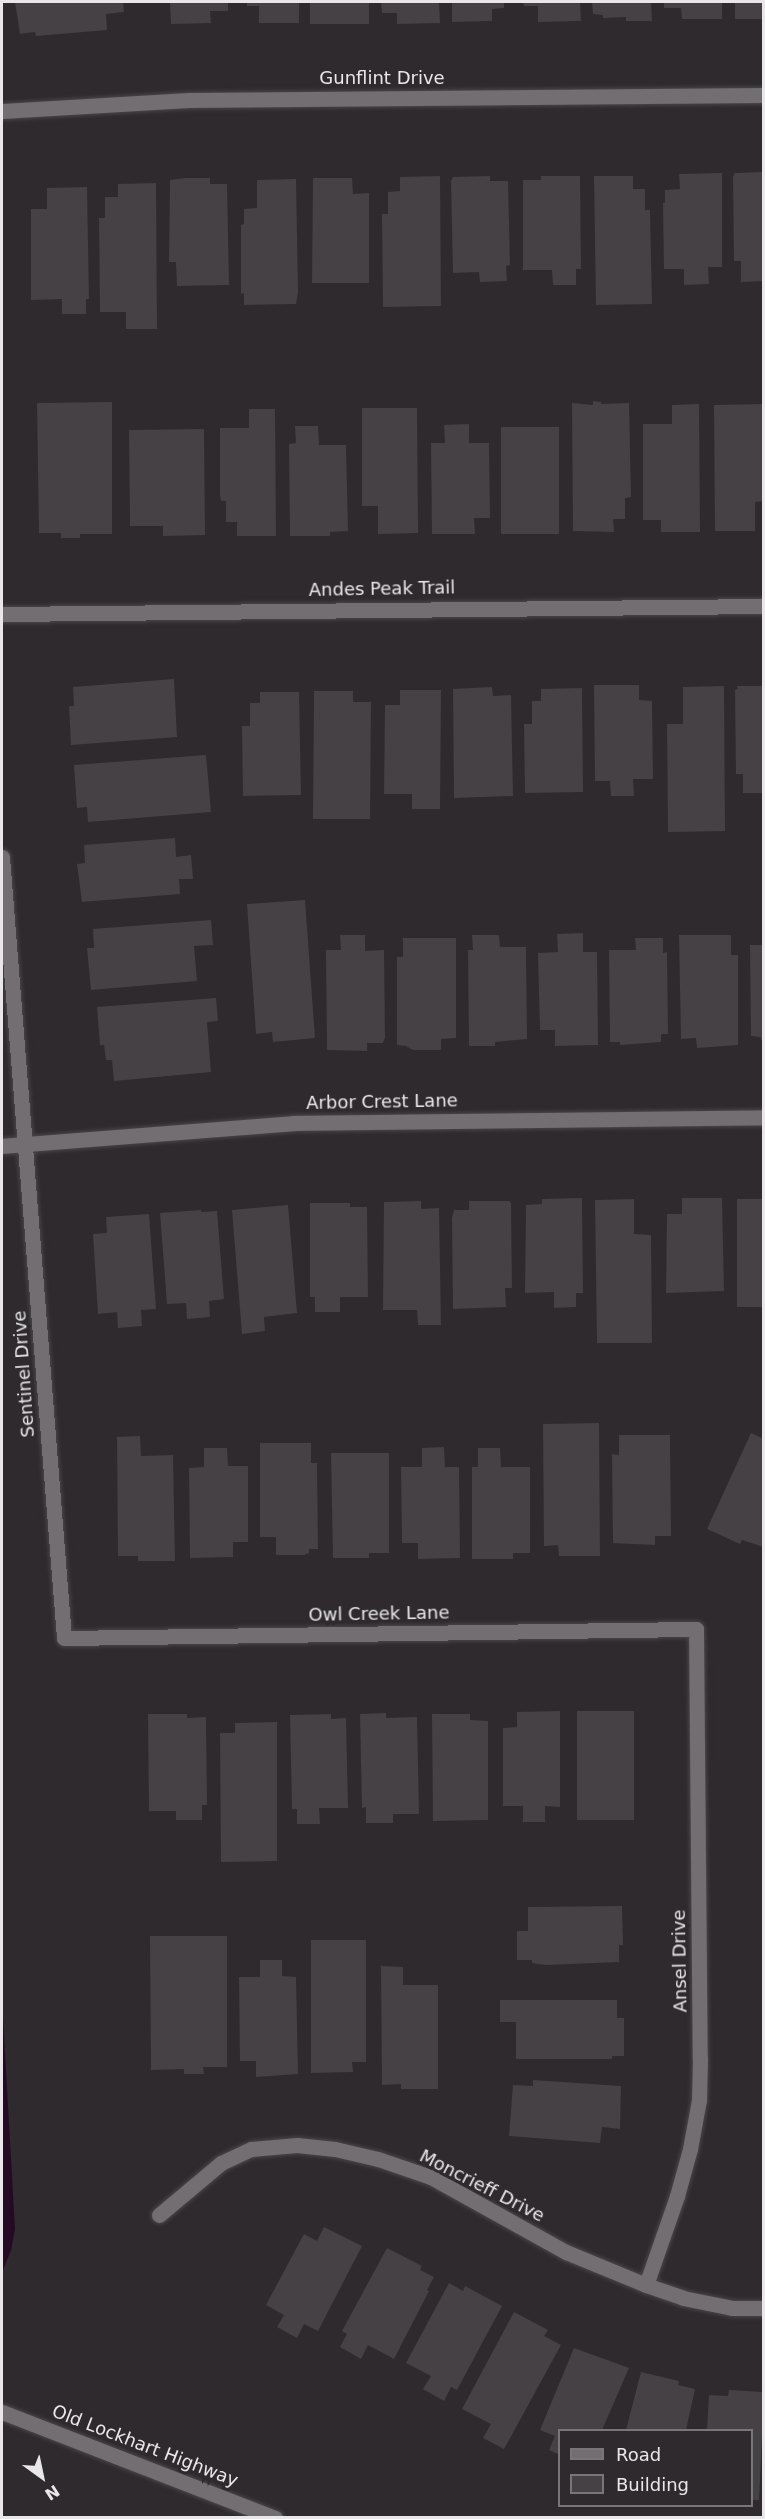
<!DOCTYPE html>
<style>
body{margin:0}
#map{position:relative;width:765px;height:2519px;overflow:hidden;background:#2e2a2d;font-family:"DejaVu Sans",sans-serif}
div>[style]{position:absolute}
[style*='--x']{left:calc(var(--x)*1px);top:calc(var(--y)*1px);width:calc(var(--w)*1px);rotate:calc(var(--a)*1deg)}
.water>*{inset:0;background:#240b23}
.building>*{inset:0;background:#454145;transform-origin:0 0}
.roads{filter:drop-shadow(0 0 2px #494648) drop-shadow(0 0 2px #494648)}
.street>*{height:15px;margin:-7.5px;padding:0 7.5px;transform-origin:7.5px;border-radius:7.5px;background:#726e72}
.secondary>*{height:15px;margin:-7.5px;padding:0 7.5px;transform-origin:7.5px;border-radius:7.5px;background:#726e72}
span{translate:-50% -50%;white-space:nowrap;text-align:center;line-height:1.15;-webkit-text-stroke:6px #2e2a2d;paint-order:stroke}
.street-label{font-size:18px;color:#e9e7e9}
.frame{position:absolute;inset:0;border:3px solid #e9e7e9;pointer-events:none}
.legend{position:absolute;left:558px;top:2429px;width:195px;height:78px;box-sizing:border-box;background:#2e2a2d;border:2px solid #797678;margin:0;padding:8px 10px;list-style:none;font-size:18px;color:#e9e7e9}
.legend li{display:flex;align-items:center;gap:12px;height:30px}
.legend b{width:30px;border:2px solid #797678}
.north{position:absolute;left:12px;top:2447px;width:60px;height:60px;-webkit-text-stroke:4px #2e2a2d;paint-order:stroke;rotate:147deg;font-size:16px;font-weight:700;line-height:24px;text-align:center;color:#e9e7e9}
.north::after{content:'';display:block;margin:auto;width:21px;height:27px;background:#e9e7e9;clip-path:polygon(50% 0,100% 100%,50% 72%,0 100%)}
</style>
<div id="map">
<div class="water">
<i style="clip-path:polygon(2px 2000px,15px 2229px,11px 2250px,3px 2270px)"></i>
</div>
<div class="building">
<i style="clip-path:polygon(15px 2px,123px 2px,124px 12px,106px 14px,107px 30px,36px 36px,35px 32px,20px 34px)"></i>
<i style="clip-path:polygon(170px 2px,228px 2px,228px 11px,210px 11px,211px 23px,171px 24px)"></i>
<i style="clip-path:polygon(247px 2px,299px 2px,299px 23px,259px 23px,259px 6px,247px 6px)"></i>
<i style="left:310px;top:2px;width:59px;height:22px"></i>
<i style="clip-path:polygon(381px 2px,439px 2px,440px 23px,397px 24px,397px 13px,382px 13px)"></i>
<i style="clip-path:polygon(452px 2px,504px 2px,504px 8px,492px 9px,492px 21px,452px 22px)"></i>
<i style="clip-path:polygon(523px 2px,580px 2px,581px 21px,538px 22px,538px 6px,524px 6px)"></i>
<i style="clip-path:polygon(592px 2px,651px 2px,652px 21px,626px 21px,626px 17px,603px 18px,603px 15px,593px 14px)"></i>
<i style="clip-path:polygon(664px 2px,722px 2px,722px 19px,682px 19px,681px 8px,664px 8px)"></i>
<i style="left:735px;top:2px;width:29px;height:17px"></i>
<i style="clip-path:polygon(764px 172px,764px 281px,741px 282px,741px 261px,734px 261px,733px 177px,735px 173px)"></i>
<i style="clip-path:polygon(722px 173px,722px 267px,708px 267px,709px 284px,684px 285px,684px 269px,664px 269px,663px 203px,665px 203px,665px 190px,680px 189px,679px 174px)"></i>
<i style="clip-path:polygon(440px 176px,441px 306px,383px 307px,382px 214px,388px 214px,388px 192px,400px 191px,400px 177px)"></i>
<i style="clip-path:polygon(490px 176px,490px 181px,508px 181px,510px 265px,506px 266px,507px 281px,480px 282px,479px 272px,453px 273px,451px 181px,453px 177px)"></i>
<i style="clip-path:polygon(541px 176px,580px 176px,581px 269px,576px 269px,576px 285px,553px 285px,552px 270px,523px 270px,523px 180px,541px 180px)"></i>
<i style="clip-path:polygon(594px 176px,633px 176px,633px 189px,645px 189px,645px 210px,650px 210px,652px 304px,596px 305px)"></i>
<i style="clip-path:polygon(186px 178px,210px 178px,210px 184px,227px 184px,229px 285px,177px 286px,176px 262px,169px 262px,170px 180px)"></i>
<i style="clip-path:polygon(313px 178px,352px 178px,353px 194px,369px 193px,369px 283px,312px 283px)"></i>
<i style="clip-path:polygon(296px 179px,298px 292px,296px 304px,244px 305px,244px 293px,241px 294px,241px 225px,244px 224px,244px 209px,257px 208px,257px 180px)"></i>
<i style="clip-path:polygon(156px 183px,157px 329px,126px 329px,126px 312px,100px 312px,99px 218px,105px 218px,105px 197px,118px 197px,118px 184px)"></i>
<i style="clip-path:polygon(87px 187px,89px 299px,86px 299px,86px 314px,62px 314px,62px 299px,31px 300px,31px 209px,47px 209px,47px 188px)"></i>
<i style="clip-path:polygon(593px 401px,601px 402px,601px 404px,629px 403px,631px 497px,625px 498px,625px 519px,613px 519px,614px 532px,573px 531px,572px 403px,593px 405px)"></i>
<i style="clip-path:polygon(112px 402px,112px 534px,80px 534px,80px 538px,61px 538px,61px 533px,39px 533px,37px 403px)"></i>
<i style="clip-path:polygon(699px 404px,700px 532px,661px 532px,661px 520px,643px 520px,643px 424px,672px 424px,672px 405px)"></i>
<i style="clip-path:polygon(764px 404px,764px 501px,755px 502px,755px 531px,715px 531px,714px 405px)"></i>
<i style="clip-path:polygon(362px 408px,417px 408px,418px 533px,378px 534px,378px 506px,362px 506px)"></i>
<i style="clip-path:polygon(249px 409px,275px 409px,276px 536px,237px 536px,237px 522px,226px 522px,226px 501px,221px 501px,220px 494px,220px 428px,249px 428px)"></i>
<i style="clip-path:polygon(469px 424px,469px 443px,489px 443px,490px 518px,474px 518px,475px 534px,432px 534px,431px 443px,445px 443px,444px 425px)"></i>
<i style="clip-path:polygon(295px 426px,318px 426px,319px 445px,346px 445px,348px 531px,330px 532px,330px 536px,290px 536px,289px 444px,296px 443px)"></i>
<i style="left:559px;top:427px;width:107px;height:58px;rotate:90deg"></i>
<i style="clip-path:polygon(204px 429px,205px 535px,163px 536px,163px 526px,130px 526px,129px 430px)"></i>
<i style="clip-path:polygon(174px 679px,177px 737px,71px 745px,69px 706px,74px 706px,73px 687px)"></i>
<i style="clip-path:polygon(594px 685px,639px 685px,639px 700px,652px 701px,653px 779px,633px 779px,634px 796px,611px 796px,610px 781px,595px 781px)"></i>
<i style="clip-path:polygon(724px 686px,725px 831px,668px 832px,667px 724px,683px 724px,683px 687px)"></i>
<i style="clip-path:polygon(737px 686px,764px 686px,764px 793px,743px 793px,743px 774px,736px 774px,735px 690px,738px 689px)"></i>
<i style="clip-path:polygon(492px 687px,493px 696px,511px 695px,513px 796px,454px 798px,453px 689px)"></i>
<i style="clip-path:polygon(582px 688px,583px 792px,525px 793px,524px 724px,532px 724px,532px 701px,541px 701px,541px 689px)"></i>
<i style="clip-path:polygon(400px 690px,441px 690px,440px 809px,412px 809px,412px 794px,384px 794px,385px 705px,400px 705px)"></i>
<i style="clip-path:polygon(314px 691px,353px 691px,353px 702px,371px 702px,370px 819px,313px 819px)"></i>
<i style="clip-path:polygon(260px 692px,299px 692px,301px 795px,243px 796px,242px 726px,250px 726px,250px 703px,260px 703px)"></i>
<i style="clip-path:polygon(206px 755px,211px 812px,88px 822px,87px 807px,77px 808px,74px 765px)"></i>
<i style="clip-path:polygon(175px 838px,176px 857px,191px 855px,193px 879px,179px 879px,180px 894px,82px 902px,77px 864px,85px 863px,84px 845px)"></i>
<i style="clip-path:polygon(305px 900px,315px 1038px,273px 1042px,272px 1032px,256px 1034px,247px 904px)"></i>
<i style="clip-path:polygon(211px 920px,213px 945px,194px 946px,197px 981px,91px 990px,87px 948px,94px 948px,93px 929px)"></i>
<i style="clip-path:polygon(583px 933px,583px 952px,597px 952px,598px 1045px,555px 1046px,555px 1030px,540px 1030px,538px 953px,558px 952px,557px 934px)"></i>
<i style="clip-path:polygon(340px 935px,365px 935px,365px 951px,384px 950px,385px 1038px,383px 1043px,367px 1043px,367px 1051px,327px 1050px,326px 950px,341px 950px)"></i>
<i style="clip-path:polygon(472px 935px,499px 935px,500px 947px,526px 947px,527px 1039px,495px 1042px,495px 1046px,469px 1046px,468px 950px,473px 950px)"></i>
<i style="clip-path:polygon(679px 935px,731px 935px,731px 955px,738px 955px,738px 1045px,697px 1048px,696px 1038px,681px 1039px)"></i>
<i style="clip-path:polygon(403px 938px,456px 938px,456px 1038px,441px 1039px,441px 1050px,413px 1050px,406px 1046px,397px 1045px,397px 957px,403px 957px)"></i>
<i style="clip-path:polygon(635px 938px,663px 938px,663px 953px,667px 952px,668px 1034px,661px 1034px,661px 1042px,620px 1045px,620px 1042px,610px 1042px,609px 950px,636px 950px)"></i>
<i style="clip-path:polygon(750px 945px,764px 945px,764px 1040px,761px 1040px,761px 1037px,751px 1036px)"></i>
<i style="clip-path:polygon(216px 998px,218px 1021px,207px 1022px,211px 1072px,114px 1081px,112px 1060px,106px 1060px,104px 1045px,100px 1045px,97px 1007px)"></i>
<i style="clip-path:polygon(582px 1198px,583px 1293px,576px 1293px,576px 1307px,554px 1308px,554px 1292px,525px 1293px,526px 1205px,542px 1204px,542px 1199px)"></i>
<i style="clip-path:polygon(682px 1198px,722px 1198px,724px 1291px,666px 1293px,667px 1214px,682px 1214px)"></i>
<i style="clip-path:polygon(634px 1199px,634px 1234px,651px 1235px,652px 1343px,597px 1343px,595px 1200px)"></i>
<i style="left:737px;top:1199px;width:27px;height:108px"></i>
<i style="clip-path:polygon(421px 1201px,421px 1209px,439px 1208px,441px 1325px,418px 1325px,417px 1310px,383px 1310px,384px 1202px)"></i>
<i style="clip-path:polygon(469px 1201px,510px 1201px,511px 1204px,512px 1288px,505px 1288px,506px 1307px,453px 1309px,452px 1218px,454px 1210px,469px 1210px)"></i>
<i style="clip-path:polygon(310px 1203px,350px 1203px,350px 1207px,367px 1207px,368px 1297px,340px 1297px,340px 1312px,315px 1312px,315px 1297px,310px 1297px)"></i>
<i style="clip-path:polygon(288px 1205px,297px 1313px,264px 1317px,265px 1331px,242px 1334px,232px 1210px)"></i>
<i style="clip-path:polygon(201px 1210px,201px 1212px,217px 1211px,224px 1299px,209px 1301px,210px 1317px,187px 1319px,186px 1303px,167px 1304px,160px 1213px)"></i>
<i style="clip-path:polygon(149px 1214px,156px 1309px,141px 1310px,142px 1326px,118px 1328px,117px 1312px,98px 1314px,93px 1234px,107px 1233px,106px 1217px)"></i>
<i style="clip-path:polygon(599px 1423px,600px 1556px,559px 1556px,558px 1545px,544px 1546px,543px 1424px)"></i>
<i style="clip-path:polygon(751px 1433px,764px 1439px,764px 1547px,742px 1540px,740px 1544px,707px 1529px)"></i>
<i style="clip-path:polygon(619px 1435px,670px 1435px,671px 1536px,655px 1536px,655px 1545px,613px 1543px,612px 1454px,619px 1455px)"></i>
<i style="clip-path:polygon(140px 1436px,141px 1456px,173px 1455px,175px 1561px,138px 1561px,138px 1556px,118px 1556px,117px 1437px)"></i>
<i style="clip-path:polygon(260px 1443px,311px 1443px,311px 1463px,317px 1463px,318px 1549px,309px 1549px,309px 1553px,304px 1555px,276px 1555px,276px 1537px,260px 1537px)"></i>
<i style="clip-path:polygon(444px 1447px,445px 1467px,459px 1467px,460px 1558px,418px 1559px,418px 1543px,402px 1543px,401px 1467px,422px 1467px,422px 1448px)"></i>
<i style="clip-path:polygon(204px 1448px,227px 1448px,228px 1466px,248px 1466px,248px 1542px,233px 1542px,233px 1557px,190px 1558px,189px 1468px,204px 1467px)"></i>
<i style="clip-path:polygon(478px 1448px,500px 1448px,501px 1467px,530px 1467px,530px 1553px,513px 1553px,513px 1559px,472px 1559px,472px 1467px,478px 1467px)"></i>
<i style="clip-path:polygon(331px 1453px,389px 1453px,389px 1553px,369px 1553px,369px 1558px,333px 1558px)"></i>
<i style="clip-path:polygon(560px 1711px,560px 1807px,545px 1806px,545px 1822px,523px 1822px,523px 1806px,503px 1806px,503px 1728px,517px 1727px,517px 1712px)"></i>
<i style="left:577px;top:1711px;width:57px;height:109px"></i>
<i style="clip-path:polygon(386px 1713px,386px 1718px,417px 1717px,419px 1814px,393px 1814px,393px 1823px,366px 1823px,366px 1807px,362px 1808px,360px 1714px)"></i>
<i style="clip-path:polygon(148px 1714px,187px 1714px,187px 1718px,206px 1717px,207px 1805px,202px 1805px,202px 1820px,176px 1820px,176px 1811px,149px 1811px)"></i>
<i style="clip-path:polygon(331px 1714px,331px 1719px,346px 1718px,348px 1808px,319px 1808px,320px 1824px,297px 1824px,297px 1809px,292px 1809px,290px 1715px)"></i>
<i style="clip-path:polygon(432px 1714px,470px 1714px,470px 1720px,488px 1721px,488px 1820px,433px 1821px)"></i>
<i style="clip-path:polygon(277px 1722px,277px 1861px,221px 1862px,220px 1733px,235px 1733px,235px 1723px)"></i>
<i style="clip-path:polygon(622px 1906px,623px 1945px,619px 1945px,619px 1962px,546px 1965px,532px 1963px,532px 1960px,517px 1960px,517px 1931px,528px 1931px,528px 1907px)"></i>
<i style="clip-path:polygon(150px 1936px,227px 1936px,227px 2067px,203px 2067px,204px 2074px,184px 2074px,184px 2069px,151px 2070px)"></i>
<i style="clip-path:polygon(311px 1940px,366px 1940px,366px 2062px,352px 2062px,353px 2072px,311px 2073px)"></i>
<i style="clip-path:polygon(260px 1960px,282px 1960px,282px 1976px,296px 1977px,298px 2074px,256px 2077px,256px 2061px,240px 2061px,239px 1977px,260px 1977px)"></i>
<i style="clip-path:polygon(381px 1966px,403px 1967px,403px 1985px,438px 1985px,438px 2089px,401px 2089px,401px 2084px,382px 2085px)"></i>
<i style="clip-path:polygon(500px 2000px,617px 2000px,617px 2018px,624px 2018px,624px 2056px,612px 2056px,612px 2059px,516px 2059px,516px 2022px,500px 2022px)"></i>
<i style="clip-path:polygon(533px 2080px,621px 2086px,620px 2129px,602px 2127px,600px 2143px,509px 2136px,513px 2085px,533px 2086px)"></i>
<i style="clip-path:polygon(324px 2227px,362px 2246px,318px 2331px,304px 2324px,297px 2338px,277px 2327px,284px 2315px,266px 2305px,304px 2234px,317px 2241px)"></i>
<i style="clip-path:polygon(387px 2248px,422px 2266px,420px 2270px,434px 2277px,427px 2290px,429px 2291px,394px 2359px,368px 2345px,361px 2359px,340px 2347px,347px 2334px,342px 2331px)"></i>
<i style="clip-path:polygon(449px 2283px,463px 2291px,465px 2286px,502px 2306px,457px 2390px,451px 2387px,444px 2401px,423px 2389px,431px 2376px,406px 2363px)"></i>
<i style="clip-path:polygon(514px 2312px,548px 2330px,544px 2336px,561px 2345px,504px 2449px,483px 2438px,491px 2424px,462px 2409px)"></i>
<i style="clip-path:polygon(574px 2348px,629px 2368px,602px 2430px,560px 2430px,560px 2455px,549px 2450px,555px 2436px,540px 2430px)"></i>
<i style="clip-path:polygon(641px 2372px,679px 2381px,678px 2385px,695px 2389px,686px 2430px,626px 2430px)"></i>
<i style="clip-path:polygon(729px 2390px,764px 2392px,759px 2500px,752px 2500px,752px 2430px,707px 2430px,709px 2395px,728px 2396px)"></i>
</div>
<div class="roads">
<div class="street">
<i style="--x:2;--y:111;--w:187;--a:-3.4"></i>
<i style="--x:189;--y:100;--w:575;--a:-0.5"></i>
<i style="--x:2;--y:614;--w:762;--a:-0.6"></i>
<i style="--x:2;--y:857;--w:783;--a:85.46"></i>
<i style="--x:64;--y:1638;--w:632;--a:-0.82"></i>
<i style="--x:696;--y:1629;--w:430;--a:89.5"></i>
<i style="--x:700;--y:2059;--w:41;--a:91.4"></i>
<i style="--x:699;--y:2100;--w:50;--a:100.4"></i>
<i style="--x:690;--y:2149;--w:49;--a:105.5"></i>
<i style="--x:677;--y:2196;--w:94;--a:109.2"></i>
<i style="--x:2;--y:1146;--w:293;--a:-4.5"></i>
<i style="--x:294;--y:1123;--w:470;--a:-0.7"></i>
<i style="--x:159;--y:2215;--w:81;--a:-40"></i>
<i style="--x:221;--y:2163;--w:33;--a:-25"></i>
<i style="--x:251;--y:2149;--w:46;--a:-5"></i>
<i style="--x:297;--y:2145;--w:38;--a:6"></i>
<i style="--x:335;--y:2149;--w:44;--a:13.1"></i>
<i style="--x:378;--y:2159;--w:56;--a:18.8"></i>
<i style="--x:431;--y:2177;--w:154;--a:29.1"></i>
<i style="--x:566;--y:2252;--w:87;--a:22.4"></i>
<i style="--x:646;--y:2285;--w:39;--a:19"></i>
<i style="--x:683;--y:2298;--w:50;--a:11.5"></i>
<i style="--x:732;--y:2308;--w:32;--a:0"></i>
</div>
<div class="secondary">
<i style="--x:2;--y:2412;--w:293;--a:21.2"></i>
</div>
</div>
<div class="street-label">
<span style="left:382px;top:78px">Gunflint Drive</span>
<span style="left:382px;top:589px;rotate:-1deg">Andes Peak Trail</span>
<span style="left:382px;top:1102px;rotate:-1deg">Arbor Crest Lane</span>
<span style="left:24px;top:1374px;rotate:-94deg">Sentinel Drive</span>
<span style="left:379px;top:1614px;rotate:-1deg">Owl Creek Lane</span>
<span style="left:680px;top:1961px;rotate:-91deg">Ansel Drive</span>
<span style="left:482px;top:2186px;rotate:27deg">Moncrieff Drive</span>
<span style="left:145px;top:2446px;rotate:21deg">Old Lockhart Highway</span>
</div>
<div class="frame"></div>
<ul class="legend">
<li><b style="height:8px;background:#726e72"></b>Road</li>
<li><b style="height:16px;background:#454145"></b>Building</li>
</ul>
<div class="north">N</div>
</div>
